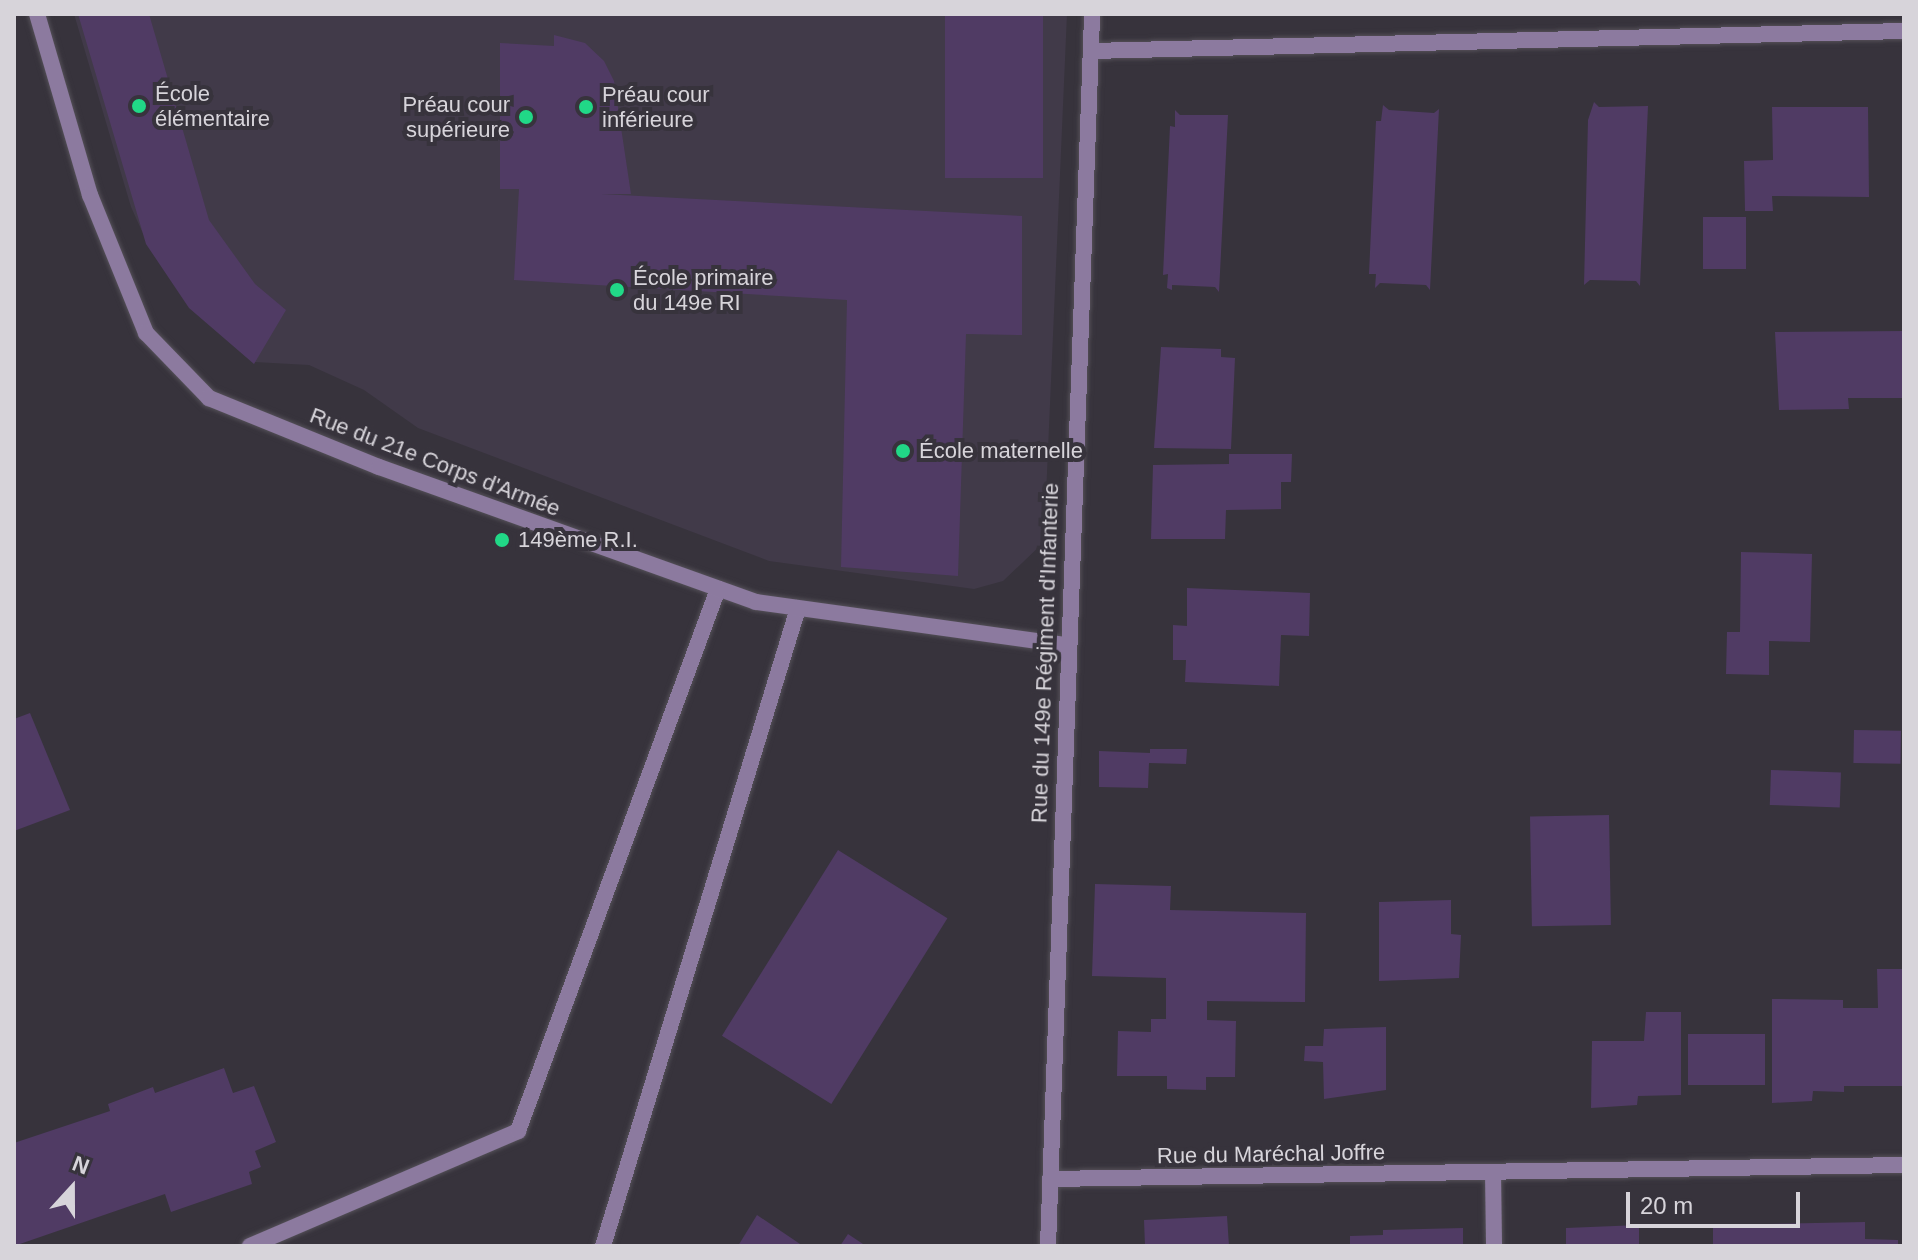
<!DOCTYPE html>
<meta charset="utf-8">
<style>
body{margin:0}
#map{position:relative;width:1918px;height:1260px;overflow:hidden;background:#37333c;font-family:Arial,sans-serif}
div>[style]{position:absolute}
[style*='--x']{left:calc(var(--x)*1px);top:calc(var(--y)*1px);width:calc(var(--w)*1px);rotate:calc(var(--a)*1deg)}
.built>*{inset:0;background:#413a49}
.building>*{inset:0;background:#503b64;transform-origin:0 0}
.roads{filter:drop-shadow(0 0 2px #545058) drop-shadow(0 0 2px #545058)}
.service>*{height:16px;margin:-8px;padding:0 8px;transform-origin:8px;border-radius:8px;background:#8c7a9f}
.pedestrian>*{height:16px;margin:-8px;padding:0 8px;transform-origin:8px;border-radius:8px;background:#8c7a9f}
.minor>*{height:16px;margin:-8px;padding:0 8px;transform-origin:8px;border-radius:8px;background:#8c7a9f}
.dots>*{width:22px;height:22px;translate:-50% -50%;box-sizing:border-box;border:4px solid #37333c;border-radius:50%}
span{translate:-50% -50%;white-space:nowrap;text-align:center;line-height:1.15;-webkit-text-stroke:8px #37333c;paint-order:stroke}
.poi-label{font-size:22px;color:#d7d4da}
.left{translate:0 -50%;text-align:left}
.right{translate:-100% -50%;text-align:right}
.street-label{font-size:22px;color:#d7d4da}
.frame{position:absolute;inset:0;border:16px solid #d7d4da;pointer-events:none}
.north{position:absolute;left:32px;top:1148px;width:80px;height:80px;-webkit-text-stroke:6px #37333c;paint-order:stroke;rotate:21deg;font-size:22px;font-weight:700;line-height:32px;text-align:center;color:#d7d4da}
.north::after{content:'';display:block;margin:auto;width:28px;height:36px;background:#d7d4da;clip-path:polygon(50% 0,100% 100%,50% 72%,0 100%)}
.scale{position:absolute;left:1626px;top:1192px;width:174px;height:36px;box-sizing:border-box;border:4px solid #d7d4da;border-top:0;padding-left:10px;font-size:24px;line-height:28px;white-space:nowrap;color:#d7d4da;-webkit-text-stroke:6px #37333c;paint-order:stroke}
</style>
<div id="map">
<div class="built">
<i style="clip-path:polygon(74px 14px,1067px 14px,1044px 542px,1003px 581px,974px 589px,769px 561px,418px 428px,364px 390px,309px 365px,253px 362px,190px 306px,145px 238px,131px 207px)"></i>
</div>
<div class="building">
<i style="clip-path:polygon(78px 14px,149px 14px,209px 220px,255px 284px,286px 310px,254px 364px,189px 308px,146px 244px)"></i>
<i style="left:945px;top:14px;width:98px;height:164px"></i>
<i style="clip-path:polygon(554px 35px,585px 43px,604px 61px,614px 81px,631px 194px,601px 194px,1022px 216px,1022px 335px,966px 334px,958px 576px,841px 567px,847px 300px,514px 280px,519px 189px,500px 189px,500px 43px,554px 46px)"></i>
<i style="clip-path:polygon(1594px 102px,1599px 107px,1648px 106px,1640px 286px,1636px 281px,1590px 280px,1584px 285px,1588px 120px)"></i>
<i style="clip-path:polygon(1383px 105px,1389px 110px,1434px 113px,1439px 109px,1430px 290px,1426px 285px,1380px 283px,1375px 288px,1376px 274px,1369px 274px,1376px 121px,1381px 121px)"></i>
<i style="clip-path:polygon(1772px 107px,1868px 107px,1869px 197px,1772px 196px,1773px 211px,1745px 211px,1744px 161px,1773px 160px)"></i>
<i style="clip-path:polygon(1175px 110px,1180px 115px,1228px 115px,1219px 292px,1215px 287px,1172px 285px,1172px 290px,1167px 288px,1168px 274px,1163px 275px,1170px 126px,1175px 127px)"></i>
<i style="left:1703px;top:217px;width:43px;height:52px"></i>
<i style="clip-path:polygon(1904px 331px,1904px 398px,1848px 398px,1849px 409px,1779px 410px,1775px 332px)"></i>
<i style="clip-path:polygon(1161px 347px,1221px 349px,1221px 357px,1235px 358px,1231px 449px,1154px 448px)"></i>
<i style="clip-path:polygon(1229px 454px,1292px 454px,1291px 482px,1281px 482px,1281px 509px,1226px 510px,1225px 539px,1151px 539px,1153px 465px,1229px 464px)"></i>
<i style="clip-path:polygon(1741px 552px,1812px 554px,1810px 642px,1769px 641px,1769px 675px,1726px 674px,1727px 632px,1740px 632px)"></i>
<i style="clip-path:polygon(1187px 588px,1310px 593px,1309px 636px,1281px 635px,1279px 686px,1185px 682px,1186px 660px,1173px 660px,1173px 625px,1187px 626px)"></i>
<i style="clip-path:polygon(30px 713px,70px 810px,14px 831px,14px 719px)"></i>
<i style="left:1854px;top:730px;width:47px;height:33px;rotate:1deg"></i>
<i style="clip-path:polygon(1150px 749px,1187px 749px,1186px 764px,1149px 763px,1148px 788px,1099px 787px,1099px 751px,1150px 753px)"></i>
<i style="left:1771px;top:770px;width:70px;height:35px;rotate:2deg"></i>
<i style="left:1609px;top:815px;width:110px;height:79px;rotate:89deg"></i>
<i style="left:838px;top:850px;width:129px;height:219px;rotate:32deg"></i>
<i style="clip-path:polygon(1095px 884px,1171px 886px,1170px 910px,1306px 913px,1305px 1002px,1207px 1001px,1207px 1020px,1236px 1021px,1235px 1077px,1206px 1077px,1206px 1090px,1167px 1089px,1167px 1076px,1117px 1076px,1118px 1031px,1151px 1032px,1151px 1019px,1166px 1019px,1166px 978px,1092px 976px)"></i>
<i style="clip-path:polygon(1451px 900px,1451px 934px,1461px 935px,1459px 978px,1379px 981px,1379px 902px)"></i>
<i style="clip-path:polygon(1877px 969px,1904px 969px,1904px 1086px,1844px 1086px,1844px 1092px,1813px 1091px,1812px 1101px,1772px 1103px,1772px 999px,1843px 1000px,1843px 1008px,1878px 1008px)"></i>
<i style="clip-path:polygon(1646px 1012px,1681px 1012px,1681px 1095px,1638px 1096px,1637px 1105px,1591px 1108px,1592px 1041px,1644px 1041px)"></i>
<i style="clip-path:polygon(1386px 1027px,1386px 1090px,1324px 1099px,1323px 1062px,1304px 1061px,1305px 1046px,1323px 1046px,1324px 1029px)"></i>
<i style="left:1765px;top:1034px;width:51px;height:77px;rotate:90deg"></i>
<i style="clip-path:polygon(224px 1068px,233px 1093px,254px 1086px,276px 1142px,255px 1151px,261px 1167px,249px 1172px,252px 1184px,171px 1212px,165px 1194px,14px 1246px,14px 1143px,110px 1111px,108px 1104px,153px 1087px,155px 1093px)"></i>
<i style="clip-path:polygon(757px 1215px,803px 1246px,738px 1246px)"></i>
<i style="clip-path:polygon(1227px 1216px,1229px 1246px,1145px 1246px,1144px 1220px)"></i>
<i style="clip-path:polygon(1865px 1222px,1865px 1239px,1898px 1240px,1898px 1246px,1713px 1246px,1713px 1225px)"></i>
<i style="clip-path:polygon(1639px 1225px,1639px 1246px,1566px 1246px,1566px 1228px)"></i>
<i style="clip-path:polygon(1463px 1228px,1463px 1246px,1350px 1246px,1350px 1236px,1383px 1235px,1383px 1230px)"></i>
<i style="clip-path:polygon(848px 1234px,866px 1246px,840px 1246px)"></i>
</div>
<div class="roads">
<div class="service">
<i style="--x:603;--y:1246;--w:667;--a:-73"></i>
</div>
<div class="pedestrian">
<i style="--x:250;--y:1246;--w:292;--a:-23.2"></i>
<i style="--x:518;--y:1131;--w:578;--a:-69.75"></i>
</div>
<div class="minor">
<i style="--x:37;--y:14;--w:189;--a:73.7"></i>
<i style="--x:90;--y:195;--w:149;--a:67.9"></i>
<i style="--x:146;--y:333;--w:91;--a:45.9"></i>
<i style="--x:209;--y:398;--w:183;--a:22.1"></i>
<i style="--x:379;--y:467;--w:400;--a:19.7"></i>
<i style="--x:756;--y:602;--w:313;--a:7.9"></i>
<i style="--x:1091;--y:51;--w:813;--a:-1.41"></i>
<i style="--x:1493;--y:1172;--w:74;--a:89.2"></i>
<i style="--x:1050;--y:1179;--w:854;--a:-0.94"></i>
<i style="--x:1048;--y:1246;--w:1233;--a:-87.95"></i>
</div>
</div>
<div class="dots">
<i style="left:139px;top:106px;background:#21d887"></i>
<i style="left:586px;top:107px;background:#21d887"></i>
<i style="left:526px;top:117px;background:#21d887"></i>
<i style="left:617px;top:290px;background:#21d887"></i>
<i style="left:903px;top:451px;background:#21d887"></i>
<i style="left:502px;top:540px;background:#21d887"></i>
</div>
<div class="poi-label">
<span class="left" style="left:155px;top:106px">École<br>élémentaire</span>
<span class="left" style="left:602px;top:107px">Préau cour<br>inférieure</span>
<span class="right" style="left:510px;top:117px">Préau cour<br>supérieure</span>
<span class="left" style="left:633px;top:290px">École primaire<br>du 149e RI</span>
<span class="left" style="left:919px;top:451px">École maternelle</span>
<span class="left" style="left:518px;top:540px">149ème R.I.</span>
</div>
<div class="street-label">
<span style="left:435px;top:462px;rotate:21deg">Rue du 21e Corps d'Armée</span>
<span style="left:1045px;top:653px;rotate:-88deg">Rue du 149e Régiment d'Infanterie</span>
<span style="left:1271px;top:1154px;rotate:-1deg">Rue du Maréchal Joffre</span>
</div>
<div class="frame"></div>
<div class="north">N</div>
<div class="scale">20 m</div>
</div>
